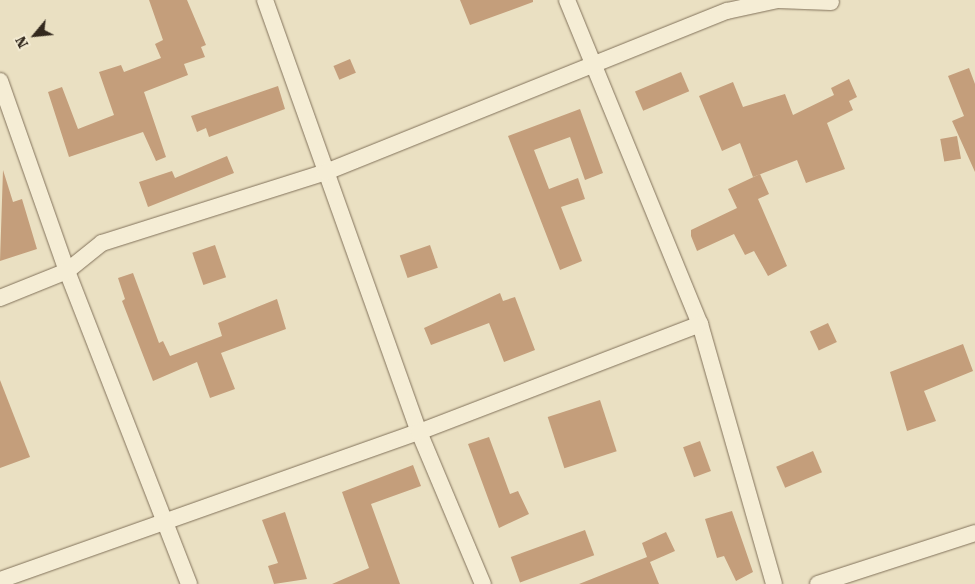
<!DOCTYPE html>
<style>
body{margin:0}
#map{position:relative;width:975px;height:584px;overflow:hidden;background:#eae0c2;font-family:"Roboto Serif",serif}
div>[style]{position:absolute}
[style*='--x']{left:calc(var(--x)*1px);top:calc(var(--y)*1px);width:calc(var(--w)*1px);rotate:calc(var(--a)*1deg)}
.building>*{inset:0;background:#c49e7b;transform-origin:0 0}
.roads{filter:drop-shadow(0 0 1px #82725b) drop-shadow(0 0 1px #82725b)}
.minor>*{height:16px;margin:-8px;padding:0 8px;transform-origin:8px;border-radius:8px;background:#f5edd5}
span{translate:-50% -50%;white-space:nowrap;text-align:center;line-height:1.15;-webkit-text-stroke:4px #f2ead1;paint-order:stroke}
.north{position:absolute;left:10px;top:10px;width:50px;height:50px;-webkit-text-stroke:4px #f2ead1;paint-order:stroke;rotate:242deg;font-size:14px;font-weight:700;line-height:20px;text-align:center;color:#33291e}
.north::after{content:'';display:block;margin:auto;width:18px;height:22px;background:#33291e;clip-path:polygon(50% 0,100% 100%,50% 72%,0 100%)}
</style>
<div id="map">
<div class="building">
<i style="clip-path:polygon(149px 0,187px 0,206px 45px,201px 47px,205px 57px,184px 64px,188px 75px,144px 92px,166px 157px,156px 161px,143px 132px,69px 157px,48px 92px,62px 87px,78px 129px,114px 115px,99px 72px,121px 65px,124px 72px,161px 58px,155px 44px,163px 40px)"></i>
<i style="clip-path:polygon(460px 0,533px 0,533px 2px,470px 25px)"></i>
<i style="left:350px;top:59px;width:15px;height:18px;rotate:67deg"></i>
<i style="clip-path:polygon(969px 68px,975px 84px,975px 172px,952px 121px,964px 116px,948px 76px)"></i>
<i style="left:681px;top:72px;width:21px;height:50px;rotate:67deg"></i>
<i style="clip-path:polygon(849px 79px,857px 97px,849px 101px,853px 110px,827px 123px,845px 169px,806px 183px,797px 160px,753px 177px,740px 143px,722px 151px,699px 96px,733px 82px,743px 107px,785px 94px,793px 115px,834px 95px,831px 88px)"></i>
<i style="clip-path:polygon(278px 86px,285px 109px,209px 137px,206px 128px,197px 132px,191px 116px)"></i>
<i style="clip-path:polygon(580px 109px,603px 173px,585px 180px,570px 137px,534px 150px,549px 189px,578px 178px,585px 199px,561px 207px,582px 261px,560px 270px,508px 136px)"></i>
<i style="left:957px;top:136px;width:23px;height:17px;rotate:80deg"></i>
<i style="clip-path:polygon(227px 156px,234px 173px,148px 207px,139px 182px,172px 171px,175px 178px)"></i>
<i style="clip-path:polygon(3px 170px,13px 202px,22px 199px,37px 249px,0 261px)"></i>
<i style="clip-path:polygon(760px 174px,769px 194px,758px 199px,787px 266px,768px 276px,754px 251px,745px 255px,734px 234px,697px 251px,691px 236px,691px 230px,737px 208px,728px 189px)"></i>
<i style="left:215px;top:245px;width:34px;height:24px;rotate:71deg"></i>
<i style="left:430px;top:245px;width:24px;height:32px;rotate:71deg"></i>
<i style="clip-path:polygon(133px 273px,159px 343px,163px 341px,170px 356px,222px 336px,218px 323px,277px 299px,286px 329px,221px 353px,235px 389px,210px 398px,197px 362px,153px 381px,122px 301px,125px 299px,118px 278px)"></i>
<i style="clip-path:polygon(500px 293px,503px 301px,515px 297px,535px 350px,504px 362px,489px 323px,431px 345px,424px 328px)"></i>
<i style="left:828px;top:323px;width:21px;height:20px;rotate:65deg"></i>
<i style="clip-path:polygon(963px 344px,973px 371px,924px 391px,936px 421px,907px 431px,890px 372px)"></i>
<i style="clip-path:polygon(0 380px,30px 457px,0 468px)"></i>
<i style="left:600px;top:400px;width:54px;height:55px;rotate:72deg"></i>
<i style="clip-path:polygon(489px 437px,510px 494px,518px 491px,529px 514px,499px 528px,468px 444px)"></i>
<i style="left:700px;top:441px;width:32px;height:18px;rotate:70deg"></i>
<i style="left:813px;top:451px;width:23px;height:40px;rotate:67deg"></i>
<i style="clip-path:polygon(413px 465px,421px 486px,371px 504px,400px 584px,332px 584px,369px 568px,342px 492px)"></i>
<i style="clip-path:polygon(732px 511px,753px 572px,736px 581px,724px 556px,717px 558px,705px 519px)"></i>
<i style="clip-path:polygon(285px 512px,307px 579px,274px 584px,268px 566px,278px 563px,262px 520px)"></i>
<i style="left:585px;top:530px;width:27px;height:79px;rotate:70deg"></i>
<i style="clip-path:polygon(666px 532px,675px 551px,650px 562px,659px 584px,579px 584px,647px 557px,642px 543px)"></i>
</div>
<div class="roads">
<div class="minor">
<i style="--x:265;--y:0;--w:459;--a:70.4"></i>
<i style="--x:419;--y:432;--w:165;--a:67.2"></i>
<i style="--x:567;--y:0;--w:350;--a:67.7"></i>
<i style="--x:700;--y:324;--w:270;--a:74.1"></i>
<i style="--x:0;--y:81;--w:201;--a:70.6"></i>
<i style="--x:67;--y:271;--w:336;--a:68.7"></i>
<i style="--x:0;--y:298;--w:72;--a:-21.9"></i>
<i style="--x:67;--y:271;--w:45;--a:-38.7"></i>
<i style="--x:102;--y:243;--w:235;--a:-17.6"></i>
<i style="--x:326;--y:172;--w:432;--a:-21.9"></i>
<i style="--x:727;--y:11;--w:52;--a:-12.2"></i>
<i style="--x:778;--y:0;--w:53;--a:2.2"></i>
<i style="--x:0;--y:580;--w:444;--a:-19.5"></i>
<i style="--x:419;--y:432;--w:301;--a:-21"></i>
<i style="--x:818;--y:584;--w:165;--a:-18"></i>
</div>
</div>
<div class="north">N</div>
</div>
